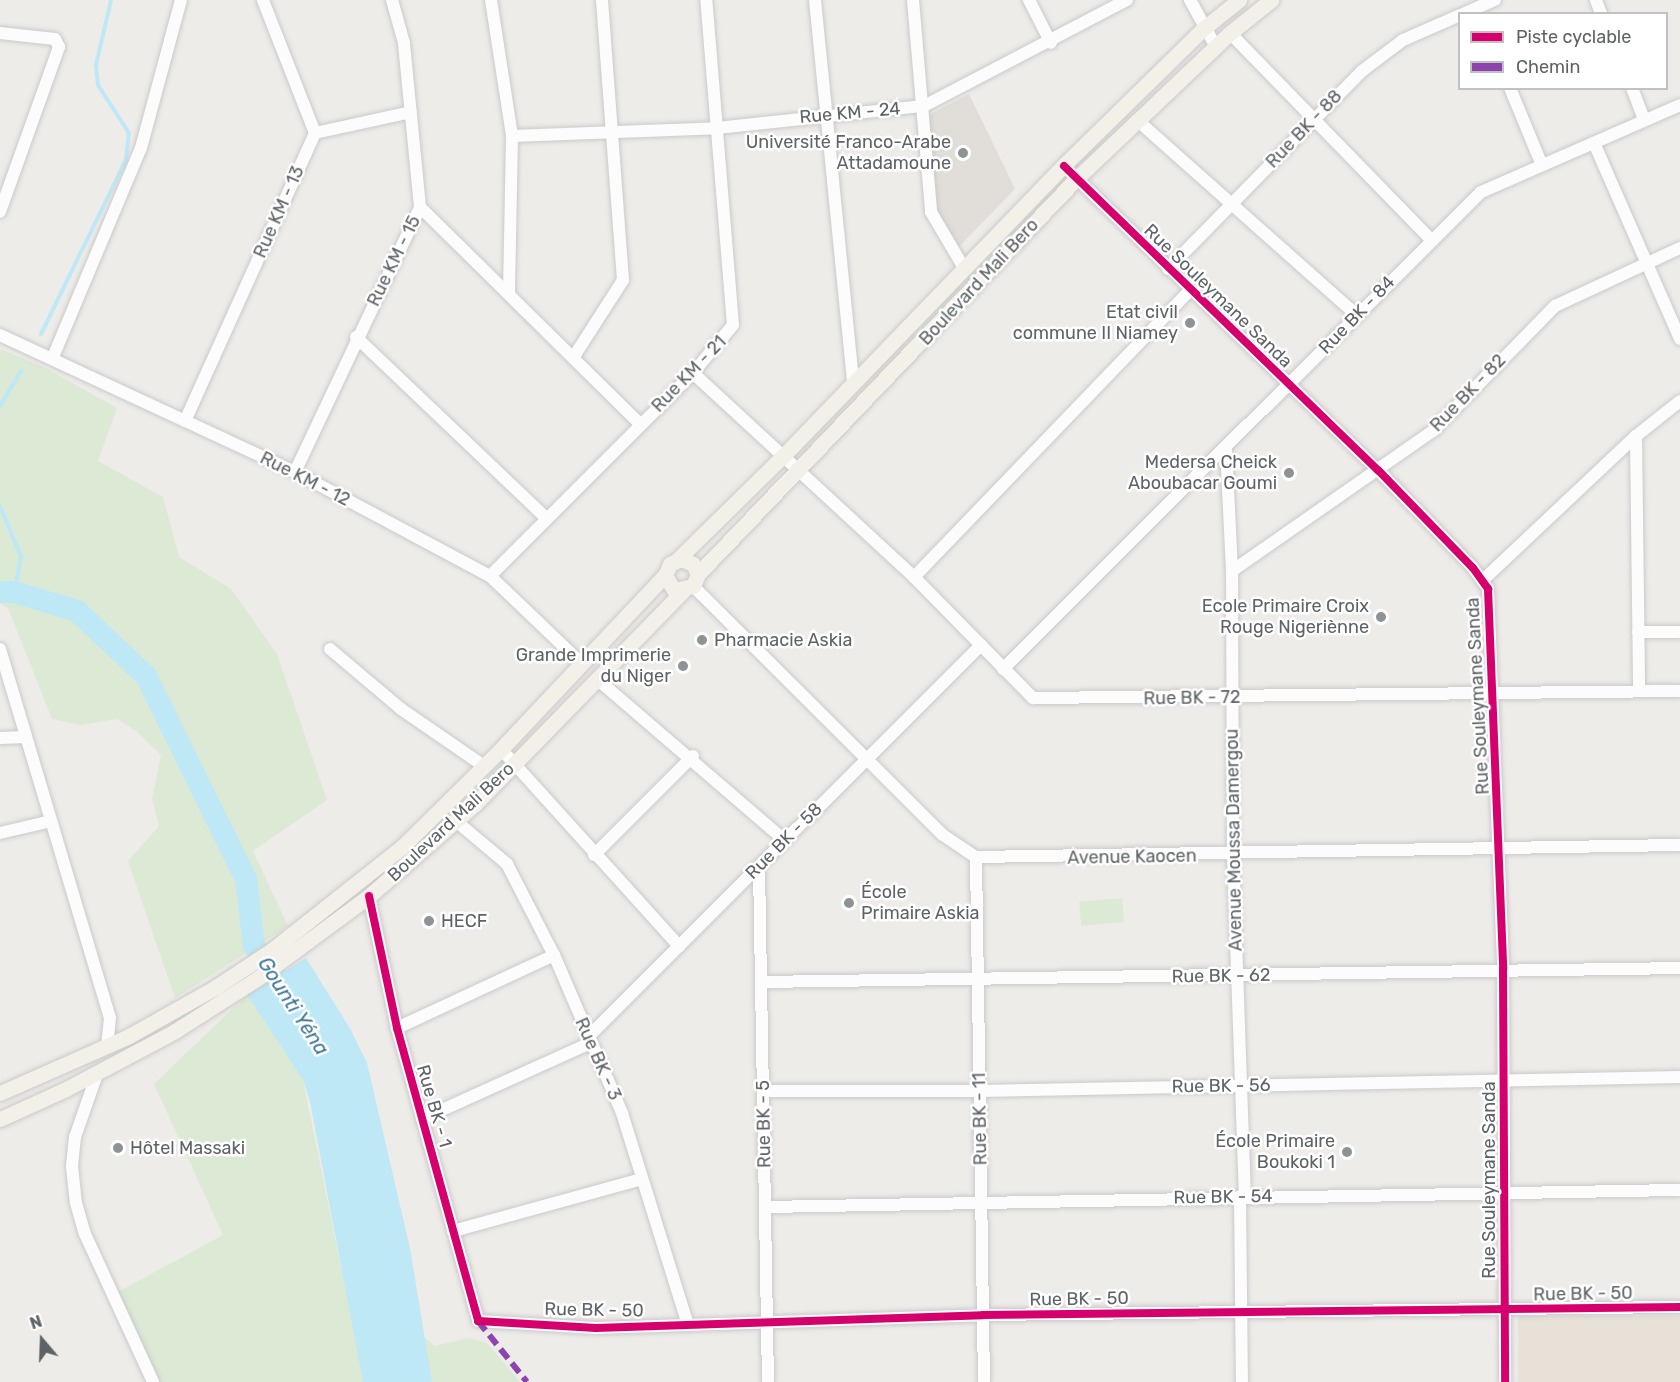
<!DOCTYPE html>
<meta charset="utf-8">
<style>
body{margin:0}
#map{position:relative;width:1680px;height:1382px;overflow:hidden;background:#eeece9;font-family:Rubik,sans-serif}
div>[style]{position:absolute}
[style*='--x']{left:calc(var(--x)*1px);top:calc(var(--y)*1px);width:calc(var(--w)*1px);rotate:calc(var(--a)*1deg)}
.commercial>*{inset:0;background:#e7e1d8;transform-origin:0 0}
.education>*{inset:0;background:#e1ded9}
.green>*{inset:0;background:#dbe9d5;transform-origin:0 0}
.water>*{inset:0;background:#bfe8f6}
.stream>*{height:4px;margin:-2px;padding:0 2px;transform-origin:2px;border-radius:2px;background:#bfe8f6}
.river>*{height:22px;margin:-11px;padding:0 11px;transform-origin:11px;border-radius:11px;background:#bfe8f6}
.roads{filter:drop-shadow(0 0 2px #cacaca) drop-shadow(0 0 2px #cacaca)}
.minor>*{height:12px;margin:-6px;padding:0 6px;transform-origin:6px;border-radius:6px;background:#fcfcfc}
.major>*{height:15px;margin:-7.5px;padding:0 7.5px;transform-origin:7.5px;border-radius:7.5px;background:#f3efe9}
.quiet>*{height:6px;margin-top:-3px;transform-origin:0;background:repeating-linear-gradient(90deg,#8e44ad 0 12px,transparent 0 18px)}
.cycleway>*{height:8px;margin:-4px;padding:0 4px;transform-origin:4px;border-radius:4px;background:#d6006c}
.dots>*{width:16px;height:16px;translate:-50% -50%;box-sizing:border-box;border:3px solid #fff;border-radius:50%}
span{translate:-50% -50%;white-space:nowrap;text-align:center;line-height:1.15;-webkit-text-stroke:5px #fff;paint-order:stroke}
.street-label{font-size:18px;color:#5e6367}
.poi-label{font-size:18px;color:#5e6367}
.right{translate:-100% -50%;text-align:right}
.left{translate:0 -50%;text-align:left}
.water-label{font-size:20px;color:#3e7794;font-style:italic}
.legend{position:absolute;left:1458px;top:12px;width:210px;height:78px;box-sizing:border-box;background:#fff;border:2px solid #bfc1c2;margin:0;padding:8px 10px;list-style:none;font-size:18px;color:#5e6367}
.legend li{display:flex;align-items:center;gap:12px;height:30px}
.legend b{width:30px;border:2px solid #bfc1c2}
.north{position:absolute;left:12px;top:1310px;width:60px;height:60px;-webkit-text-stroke:4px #fff;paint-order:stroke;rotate:341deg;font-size:16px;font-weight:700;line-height:24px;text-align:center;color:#5e6367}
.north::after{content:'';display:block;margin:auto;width:21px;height:27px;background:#5e6367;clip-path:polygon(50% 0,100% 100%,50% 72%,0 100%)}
</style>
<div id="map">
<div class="commercial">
<i style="left:1680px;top:1316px;width:66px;height:162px;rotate:90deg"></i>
</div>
<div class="education">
<i style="clip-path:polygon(969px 94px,1015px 189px,956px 250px,934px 216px,927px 116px)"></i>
</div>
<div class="green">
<i style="clip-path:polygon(0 349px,42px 366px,117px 408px,98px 461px,163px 497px,179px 557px,231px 589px,277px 654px,327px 800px,253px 851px,288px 926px,175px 998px,128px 861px,159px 826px,152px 799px,161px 755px,136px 731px,117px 719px,80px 725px,52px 719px,8px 608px,0 604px)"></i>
<i style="left:1122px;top:898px;width:24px;height:43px;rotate:85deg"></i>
<i style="clip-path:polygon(247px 995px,303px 1080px,342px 1272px,435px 1346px,469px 1338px,487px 1343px,520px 1382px,159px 1382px,118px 1292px,223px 1235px,154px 1084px)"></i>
</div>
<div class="water">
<i style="clip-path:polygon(306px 958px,351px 1030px,367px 1063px,410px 1248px,432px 1382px,363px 1382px,310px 1102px,303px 1080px,247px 995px)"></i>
</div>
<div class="stream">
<i style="--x:41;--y:334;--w:194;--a:-64"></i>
<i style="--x:126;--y:160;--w:27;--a:-84"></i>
<i style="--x:129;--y:133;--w:57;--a:-122.9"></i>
<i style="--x:98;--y:85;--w:20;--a:-96"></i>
<i style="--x:96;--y:65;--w:67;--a:-77"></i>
<i style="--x:0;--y:406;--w:41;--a:-59"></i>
<i style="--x:0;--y:506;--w:55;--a:67.6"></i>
<i style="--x:21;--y:557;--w:36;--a:101"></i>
</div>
<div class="river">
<i style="--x:0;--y:592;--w:14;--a:0"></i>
<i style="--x:14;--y:592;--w:66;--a:16.8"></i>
<i style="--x:77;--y:611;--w:95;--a:43.3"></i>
<i style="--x:146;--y:676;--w:226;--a:63.8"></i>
<i style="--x:246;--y:879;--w:67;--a:83.2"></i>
<i style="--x:254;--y:946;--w:67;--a:53.5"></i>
</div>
<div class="roads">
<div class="minor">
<i style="--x:491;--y:0;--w:138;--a:81.2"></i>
<i style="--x:512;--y:136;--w:156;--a:91.1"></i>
<i style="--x:815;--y:0;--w:386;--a:84.3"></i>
<i style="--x:913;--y:0;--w:213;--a:85.1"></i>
<i style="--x:931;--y:212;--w:65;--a:59.5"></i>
<i style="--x:1029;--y:0;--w:48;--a:62.9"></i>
<i style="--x:1190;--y:0;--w:54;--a:61"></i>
<i style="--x:1596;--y:0;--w:15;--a:70"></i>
<i style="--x:1463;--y:14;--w:35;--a:-24"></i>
<i style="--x:0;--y:33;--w:55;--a:6.2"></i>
<i style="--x:55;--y:39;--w:9;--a:63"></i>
<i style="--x:59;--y:47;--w:175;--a:109.7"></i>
<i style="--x:1230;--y:33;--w:289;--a:45.8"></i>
<i style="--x:1510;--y:88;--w:81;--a:67.5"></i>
<i style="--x:1632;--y:88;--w:34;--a:69"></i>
<i style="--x:1137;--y:120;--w:294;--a:41.6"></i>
<i style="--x:315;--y:133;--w:98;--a:-12.3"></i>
<i style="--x:512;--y:136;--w:205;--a:-2.2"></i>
<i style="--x:717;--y:128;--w:208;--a:-6.1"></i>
<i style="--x:924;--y:106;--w:229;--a:-27.6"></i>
<i style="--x:1594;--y:143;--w:214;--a:66.3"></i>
<i style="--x:1064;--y:166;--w:438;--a:44.1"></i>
<i style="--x:1379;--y:471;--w:135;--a:45.9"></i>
<i style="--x:1473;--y:568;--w:26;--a:54"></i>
<i style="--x:1488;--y:589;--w:380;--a:87.7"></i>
<i style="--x:1503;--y:969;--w:413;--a:89.7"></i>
<i style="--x:420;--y:207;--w:309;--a:44.6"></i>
<i style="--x:1168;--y:269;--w:277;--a:-45.6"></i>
<i style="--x:1362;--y:71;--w:51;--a:-37.1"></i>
<i style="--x:1403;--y:40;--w:62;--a:-23.7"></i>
<i style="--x:0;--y:335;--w:325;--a:24.9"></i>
<i style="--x:295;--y:472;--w:221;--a:28.1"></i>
<i style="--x:490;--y:576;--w:127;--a:43.7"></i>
<i style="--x:356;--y:337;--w:262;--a:43.6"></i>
<i style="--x:53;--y:357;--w:227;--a:-67.2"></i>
<i style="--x:141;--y:148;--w:153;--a:-74.9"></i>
<i style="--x:573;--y:358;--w:93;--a:-57.3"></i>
<i style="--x:623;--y:280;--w:281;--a:-94.3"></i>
<i style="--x:693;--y:373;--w:301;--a:42.7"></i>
<i style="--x:914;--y:577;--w:170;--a:45.5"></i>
<i style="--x:1033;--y:698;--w:647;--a:-0.62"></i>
<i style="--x:185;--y:421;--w:316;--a:-65.7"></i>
<i style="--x:315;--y:133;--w:143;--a:-111.4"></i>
<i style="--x:1636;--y:436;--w:255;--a:89.3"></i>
<i style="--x:1226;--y:448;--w:123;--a:87.2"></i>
<i style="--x:1232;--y:571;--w:284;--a:89.8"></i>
<i style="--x:1233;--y:855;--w:341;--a:88"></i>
<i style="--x:295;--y:472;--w:293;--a:-64.7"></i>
<i style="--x:420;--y:207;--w:165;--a:-95.6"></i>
<i style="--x:404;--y:43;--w:45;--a:-105.6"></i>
<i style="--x:1232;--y:571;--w:245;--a:-34.9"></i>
<i style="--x:1433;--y:431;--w:175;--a:-45.7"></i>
<i style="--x:1555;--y:306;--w:138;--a:-24.9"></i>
<i style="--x:490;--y:576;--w:287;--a:-45"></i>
<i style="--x:693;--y:373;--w:62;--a:-50.2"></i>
<i style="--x:733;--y:325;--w:326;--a:-94.7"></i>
<i style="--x:914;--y:577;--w:397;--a:-46.1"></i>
<i style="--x:1483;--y:580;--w:210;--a:-43.3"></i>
<i style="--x:1636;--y:436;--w:56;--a:-38.5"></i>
<i style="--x:693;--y:586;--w:353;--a:44.9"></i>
<i style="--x:943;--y:835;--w:40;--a:34"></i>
<i style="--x:976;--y:857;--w:704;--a:-0.98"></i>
<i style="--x:1638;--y:632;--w:42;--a:0"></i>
<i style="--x:0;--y:649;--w:385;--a:73.4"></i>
<i style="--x:110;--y:1018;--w:29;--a:96"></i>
<i style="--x:330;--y:649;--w:93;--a:40.2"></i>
<i style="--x:401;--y:709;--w:101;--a:34.5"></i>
<i style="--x:1003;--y:669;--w:675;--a:-44.94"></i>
<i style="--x:1481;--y:192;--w:217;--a:-23.6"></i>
<i style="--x:597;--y:679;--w:247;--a:40.7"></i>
<i style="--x:0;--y:738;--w:26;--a:-2"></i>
<i style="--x:501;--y:749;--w:266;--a:47.9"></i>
<i style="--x:456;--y:821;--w:67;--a:40.1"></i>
<i style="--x:507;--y:864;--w:102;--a:62.7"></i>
<i style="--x:554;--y:955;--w:172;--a:66.7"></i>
<i style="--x:622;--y:1113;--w:222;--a:72.7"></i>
<i style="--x:0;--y:833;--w:52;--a:-13.2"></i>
<i style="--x:594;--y:855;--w:140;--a:-45"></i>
<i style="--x:976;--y:857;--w:525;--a:89.13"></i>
<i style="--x:759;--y:867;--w:515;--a:89"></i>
<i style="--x:369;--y:896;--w:135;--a:78"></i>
<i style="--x:397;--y:1028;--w:304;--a:74.5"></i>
<i style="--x:478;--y:1321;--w:118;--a:3.4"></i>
<i style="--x:596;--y:1328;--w:387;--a:-1.9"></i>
<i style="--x:983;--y:1315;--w:697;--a:-0.66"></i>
<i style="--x:761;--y:982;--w:919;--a:-0.87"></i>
<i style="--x:397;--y:1028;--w:173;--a:-24.9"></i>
<i style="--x:588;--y:1037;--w:555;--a:-44.93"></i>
<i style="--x:97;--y:1074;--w:67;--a:109.2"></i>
<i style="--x:75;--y:1137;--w:29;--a:96"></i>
<i style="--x:72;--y:1166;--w:37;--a:84"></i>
<i style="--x:76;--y:1203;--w:32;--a:74"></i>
<i style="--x:85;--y:1234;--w:163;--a:65.3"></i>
<i style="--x:763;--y:1091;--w:216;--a:0"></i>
<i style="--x:979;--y:1091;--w:701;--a:-1.14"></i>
<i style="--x:422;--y:1119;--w:184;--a:-24.3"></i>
<i style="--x:1240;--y:1196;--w:186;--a:89.4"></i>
<i style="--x:766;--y:1207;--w:914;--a:-1.07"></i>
<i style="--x:453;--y:1231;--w:196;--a:-15.4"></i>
</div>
<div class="major">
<i style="--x:677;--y:560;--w:148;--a:-44.5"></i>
<i style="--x:783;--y:456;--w:406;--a:-46"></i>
<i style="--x:1065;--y:164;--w:194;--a:-44.4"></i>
<i style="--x:1204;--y:28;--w:45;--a:-38.7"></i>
<i style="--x:698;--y:574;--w:11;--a:-117"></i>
<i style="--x:693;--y:564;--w:13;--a:-157"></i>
<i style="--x:681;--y:559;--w:12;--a:156"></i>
<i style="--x:670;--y:564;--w:12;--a:114"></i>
<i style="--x:665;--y:575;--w:17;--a:59"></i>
<i style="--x:674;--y:590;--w:19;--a:-12"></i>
<i style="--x:693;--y:586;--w:13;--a:-67"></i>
<i style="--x:698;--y:574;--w:547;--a:-46.26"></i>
<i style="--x:1076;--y:179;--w:212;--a:-43.5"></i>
<i style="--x:1230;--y:33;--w:53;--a:-38.8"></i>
<i style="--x:0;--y:1093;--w:141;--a:-23.8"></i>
<i style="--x:129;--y:1036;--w:100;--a:-29.4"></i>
<i style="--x:216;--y:987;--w:67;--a:-33.5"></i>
<i style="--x:272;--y:950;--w:166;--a:-38.4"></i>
<i style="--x:402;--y:847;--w:139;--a:-44.7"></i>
<i style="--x:501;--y:749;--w:239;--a:-46.7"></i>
<i style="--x:0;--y:1119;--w:72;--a:-24.4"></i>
<i style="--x:66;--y:1089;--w:123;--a:-28"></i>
<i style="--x:175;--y:1031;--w:98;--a:-32.6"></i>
<i style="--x:258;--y:978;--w:138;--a:-36.5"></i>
<i style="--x:369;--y:896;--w:140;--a:-41"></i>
<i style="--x:475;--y:804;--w:298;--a:-45.7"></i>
</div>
</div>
<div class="quiet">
<i style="--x:478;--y:1321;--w:78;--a:51.2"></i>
</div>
<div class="cycleway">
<i style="--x:1064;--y:166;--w:438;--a:44.1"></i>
<i style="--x:1379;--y:471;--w:135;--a:45.9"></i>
<i style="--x:1473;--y:568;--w:26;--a:54"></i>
<i style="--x:1488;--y:589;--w:380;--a:87.7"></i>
<i style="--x:1503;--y:969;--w:413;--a:89.7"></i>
<i style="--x:369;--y:896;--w:135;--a:78"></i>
<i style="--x:397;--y:1028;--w:304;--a:74.5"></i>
<i style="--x:478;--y:1321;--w:118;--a:3.4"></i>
<i style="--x:596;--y:1328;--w:387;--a:-1.9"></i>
<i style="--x:983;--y:1315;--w:697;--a:-0.66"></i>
</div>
<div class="dots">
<i style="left:963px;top:153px;background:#909394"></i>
<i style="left:1190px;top:323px;background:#909394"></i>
<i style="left:1289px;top:473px;background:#909394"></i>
<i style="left:1381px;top:617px;background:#909394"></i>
<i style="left:702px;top:640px;background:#909394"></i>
<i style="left:683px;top:666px;background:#909394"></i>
<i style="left:849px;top:903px;background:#909394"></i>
<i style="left:429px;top:921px;background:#909394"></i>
<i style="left:118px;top:1148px;background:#909394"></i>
<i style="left:1347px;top:1152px;background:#909394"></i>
</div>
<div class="street-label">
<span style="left:850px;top:113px;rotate:-5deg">Rue KM - 24</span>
<span style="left:1304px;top:129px;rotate:-46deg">Rue BK - 88</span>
<span style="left:279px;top:212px;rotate:-66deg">Rue KM - 13</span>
<span style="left:394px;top:261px;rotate:-64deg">Rue KM - 15</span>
<span style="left:979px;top:282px;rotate:-47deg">Boulevard Mali Bero</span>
<span style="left:1218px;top:296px;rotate:44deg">Rue Souleymane Sanda</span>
<span style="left:1357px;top:315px;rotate:-46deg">Rue BK - 84</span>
<span style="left:689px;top:374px;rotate:-46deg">Rue KM - 21</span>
<span style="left:1468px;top:393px;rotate:-46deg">Rue BK - 82</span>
<span style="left:305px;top:479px;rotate:27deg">Rue KM - 12</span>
<span style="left:1478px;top:696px;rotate:-93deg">Rue Souleymane Sanda</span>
<span style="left:1192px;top:698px;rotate:-1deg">Rue BK - 72</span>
<span style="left:451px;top:822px;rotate:-43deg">Boulevard Mali Bero</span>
<span style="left:1234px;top:840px;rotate:-91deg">Avenue Moussa Damergou</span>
<span style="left:784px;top:841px;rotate:-45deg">Rue BK - 58</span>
<span style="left:1132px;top:857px;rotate:-1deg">Avenue Kaocen</span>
<span style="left:1221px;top:976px;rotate:-1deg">Rue BK - 62</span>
<span style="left:598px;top:1059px;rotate:66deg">Rue BK - 3</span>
<span style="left:1221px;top:1086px;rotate:-1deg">Rue BK - 56</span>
<span style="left:434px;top:1106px;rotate:74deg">Rue BK - 1</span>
<span style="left:980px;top:1119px;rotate:-91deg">Rue BK - 11</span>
<span style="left:764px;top:1124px;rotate:-91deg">Rue BK - 5</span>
<span style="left:1489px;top:1180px;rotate:-90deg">Rue Souleymane Sanda</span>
<span style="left:1223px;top:1197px;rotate:-1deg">Rue BK - 54</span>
<span style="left:1583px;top:1294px;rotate:-1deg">Rue BK - 50</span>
<span style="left:1079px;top:1299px;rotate:-1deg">Rue BK - 50</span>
<span style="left:594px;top:1310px;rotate:1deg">Rue BK - 50</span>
</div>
<div class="poi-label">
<span class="right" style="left:951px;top:153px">Université Franco-Arabe<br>Attadamoune</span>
<span class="right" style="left:1178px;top:323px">Etat civil<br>commune II Niamey</span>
<span class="right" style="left:1277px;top:473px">Medersa Cheick<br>Aboubacar Goumi</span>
<span class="right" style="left:1369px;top:617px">Ecole Primaire Croix<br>Rouge Nigeriènne</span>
<span class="left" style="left:714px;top:640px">Pharmacie Askia</span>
<span class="right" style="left:671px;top:666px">Grande Imprimerie<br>du Niger</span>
<span class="left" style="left:861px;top:903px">École<br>Primaire Askia</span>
<span class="left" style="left:441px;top:921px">HECF</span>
<span class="right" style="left:1335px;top:1152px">École Primaire<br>Boukoki 1</span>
<span class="left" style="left:130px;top:1148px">Hôtel Massaki</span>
</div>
<div class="water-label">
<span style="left:293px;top:1006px;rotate:57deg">Gounti Yéna</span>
</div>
<ul class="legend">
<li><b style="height:8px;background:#d6006c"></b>Piste cyclable</li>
<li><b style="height:8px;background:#8e44ad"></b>Chemin</li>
</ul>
<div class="north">N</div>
</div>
